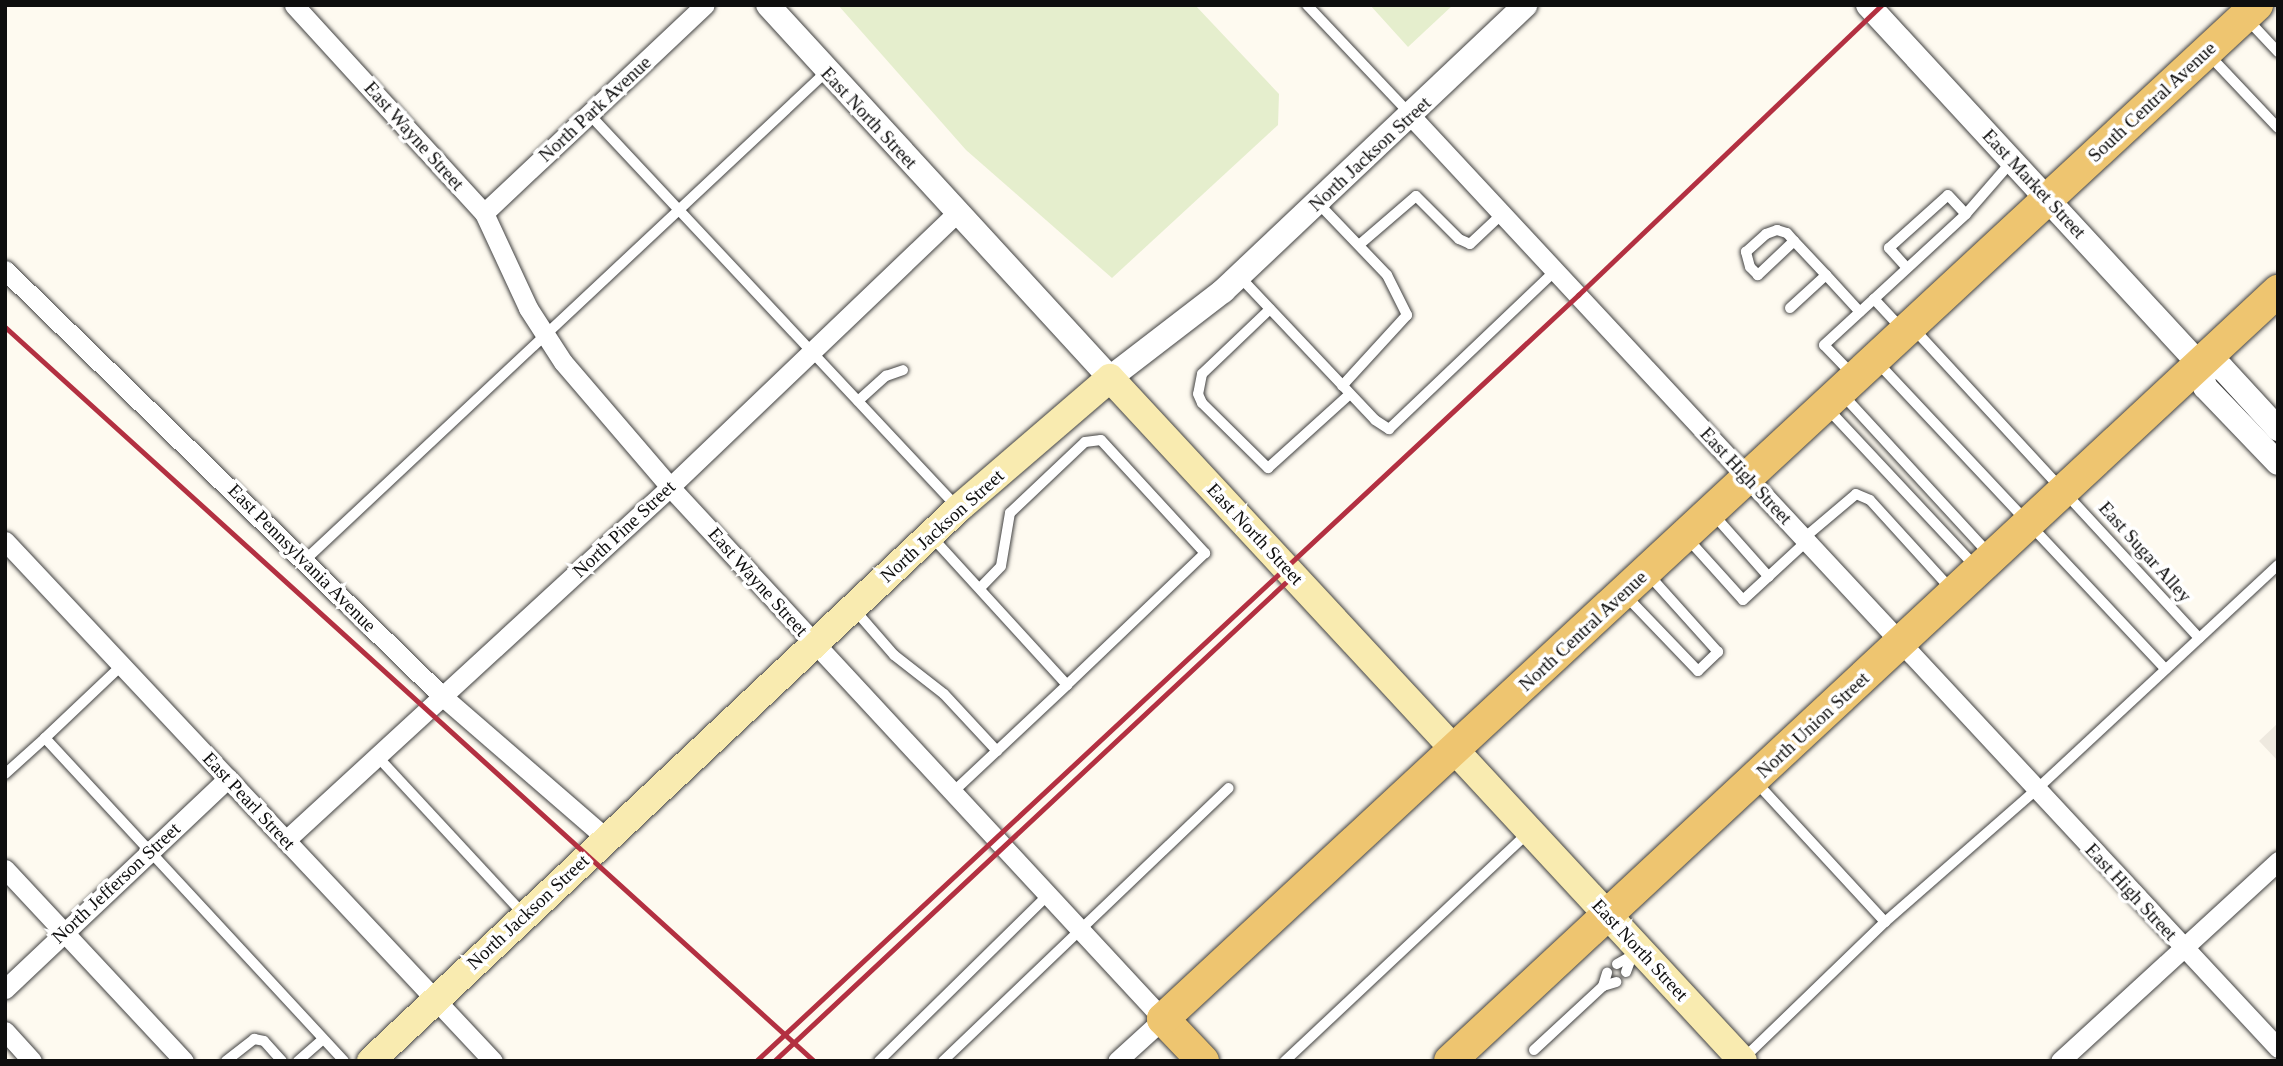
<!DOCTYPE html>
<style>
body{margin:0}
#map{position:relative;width:2283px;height:1066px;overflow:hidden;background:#fefaf0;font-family:"Times New Roman",serif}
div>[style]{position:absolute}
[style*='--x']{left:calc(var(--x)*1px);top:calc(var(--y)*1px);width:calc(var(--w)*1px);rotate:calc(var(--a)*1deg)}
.pitch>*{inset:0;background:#e5eecd}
.plaza>*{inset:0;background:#eee9df}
.roads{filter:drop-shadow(0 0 2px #414141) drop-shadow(0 0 2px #414141)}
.service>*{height:10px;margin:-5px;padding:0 5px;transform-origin:5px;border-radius:5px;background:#fff}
.minor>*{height:19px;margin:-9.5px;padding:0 9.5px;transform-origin:9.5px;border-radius:9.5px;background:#fff}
.tertiary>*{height:24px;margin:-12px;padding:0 12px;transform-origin:12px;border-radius:12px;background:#fff}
.secondary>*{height:28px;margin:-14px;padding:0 14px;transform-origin:14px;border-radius:14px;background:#f9ebb0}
.primary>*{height:32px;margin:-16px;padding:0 16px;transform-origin:16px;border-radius:16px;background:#eec570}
.rail>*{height:5px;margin:-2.5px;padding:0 2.5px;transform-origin:2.5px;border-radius:2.5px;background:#b33041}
span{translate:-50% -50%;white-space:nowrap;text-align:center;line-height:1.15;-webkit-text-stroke:7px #fff;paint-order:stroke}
.street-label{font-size:19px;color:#0e0e0e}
.frame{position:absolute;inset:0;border:7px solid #0e0e0e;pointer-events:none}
</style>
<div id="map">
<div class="pitch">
<i style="clip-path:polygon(838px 5px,1195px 5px,1279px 94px,1278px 125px,1112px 278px,966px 150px)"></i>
<i style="clip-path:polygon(1370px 5px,1453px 5px,1408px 47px)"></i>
</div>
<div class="plaza">
<i style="clip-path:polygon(2278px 723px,2278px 761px,2259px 741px)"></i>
</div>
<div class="roads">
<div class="service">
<i style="--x:1307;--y:5;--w:150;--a:46.6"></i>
<i style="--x:2248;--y:20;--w:44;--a:46.8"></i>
<i style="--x:2209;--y:55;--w:100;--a:46.6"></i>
<i style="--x:590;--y:115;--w:538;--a:46.88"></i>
<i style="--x:1318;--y:203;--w:100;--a:46.2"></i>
<i style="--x:1387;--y:275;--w:45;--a:63.4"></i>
<i style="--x:1407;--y:315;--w:96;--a:132.5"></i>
<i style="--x:1794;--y:241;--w:50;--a:136.6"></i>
<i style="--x:1758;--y:275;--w:11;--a:-135"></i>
<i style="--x:1750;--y:267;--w:16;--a:-105"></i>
<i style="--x:1746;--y:252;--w:27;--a:-42"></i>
<i style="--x:1766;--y:234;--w:12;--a:-20"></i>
<i style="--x:1777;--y:230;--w:10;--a:17"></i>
<i style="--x:1787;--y:233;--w:11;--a:49"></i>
<i style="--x:1794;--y:241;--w:47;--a:46.7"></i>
<i style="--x:1826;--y:275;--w:50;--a:47.4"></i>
<i style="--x:1359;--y:245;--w:75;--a:-40.7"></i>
<i style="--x:1416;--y:196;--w:61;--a:45"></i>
<i style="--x:1459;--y:239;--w:12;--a:24"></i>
<i style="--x:1470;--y:244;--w:44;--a:-43.2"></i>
<i style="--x:1907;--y:268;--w:27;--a:-132"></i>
<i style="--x:1889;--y:248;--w:79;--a:-41.9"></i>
<i style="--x:1948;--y:195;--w:26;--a:47"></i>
<i style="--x:1239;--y:276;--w:198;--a:46.6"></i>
<i style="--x:1375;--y:420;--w:17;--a:33"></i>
<i style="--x:1389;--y:429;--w:229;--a:-43.6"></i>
<i style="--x:1874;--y:299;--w:125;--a:-42.7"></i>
<i style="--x:1966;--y:214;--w:70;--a:-49"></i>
<i style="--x:1790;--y:308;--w:49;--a:-42.5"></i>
<i style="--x:1270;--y:309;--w:94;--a:136.3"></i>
<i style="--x:1202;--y:374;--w:20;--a:101"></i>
<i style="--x:1198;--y:394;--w:10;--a:66"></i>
<i style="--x:1202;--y:403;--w:93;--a:44.6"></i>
<i style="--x:1268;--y:468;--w:110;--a:-42.1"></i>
<i style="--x:1913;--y:328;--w:422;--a:47.3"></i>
<i style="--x:1878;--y:363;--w:420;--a:46.8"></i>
<i style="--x:1852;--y:374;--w:40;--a:-134"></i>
<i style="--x:1824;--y:345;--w:68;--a:-42.6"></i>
<i style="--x:1874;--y:299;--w:41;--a:47"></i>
<i style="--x:1842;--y:394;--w:216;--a:47.4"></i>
<i style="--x:858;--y:401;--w:38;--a:-42"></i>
<i style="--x:886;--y:376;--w:18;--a:-19"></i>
<i style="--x:1828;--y:409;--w:215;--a:46.9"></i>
<i style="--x:1713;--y:514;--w:84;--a:48.4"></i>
<i style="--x:931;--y:536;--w:202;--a:47.6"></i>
<i style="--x:1067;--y:685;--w:158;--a:136.8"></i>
<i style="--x:1804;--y:538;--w:68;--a:-40.2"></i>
<i style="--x:1856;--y:494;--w:15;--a:23"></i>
<i style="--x:1870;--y:500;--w:119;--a:47.7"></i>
<i style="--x:1688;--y:539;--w:82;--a:48"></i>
<i style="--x:1743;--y:600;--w:87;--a:-42.7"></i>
<i style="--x:304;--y:561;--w:715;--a:-43.13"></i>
<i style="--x:980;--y:588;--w:30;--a:-46"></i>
<i style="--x:1001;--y:566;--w:54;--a:-80.4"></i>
<i style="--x:1010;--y:513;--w:103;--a:-43.4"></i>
<i style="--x:1085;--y:442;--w:16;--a:-7"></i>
<i style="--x:1101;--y:440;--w:154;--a:47.4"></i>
<i style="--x:1205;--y:553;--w:191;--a:136.3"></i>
<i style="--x:1626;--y:596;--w:104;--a:46.2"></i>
<i style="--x:1698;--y:671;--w:28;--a:-44"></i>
<i style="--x:1718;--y:652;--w:105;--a:-131.9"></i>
<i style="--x:854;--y:609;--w:61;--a:49"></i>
<i style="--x:894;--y:655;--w:63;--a:38"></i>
<i style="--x:944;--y:694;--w:78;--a:47.1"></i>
<i style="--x:45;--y:738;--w:106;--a:-43.5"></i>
<i style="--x:377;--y:756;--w:217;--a:47.2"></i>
<i style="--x:5;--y:774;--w:54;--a:-42"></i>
<i style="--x:45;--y:738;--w:440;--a:47.2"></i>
<i style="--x:1755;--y:781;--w:192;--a:47.3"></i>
<i style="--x:1617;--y:964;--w:23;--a:-29"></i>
<i style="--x:1626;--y:972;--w:15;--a:-70"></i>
<i style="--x:1603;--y:986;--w:14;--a:-73"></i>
<i style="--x:1534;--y:1050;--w:94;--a:-42.8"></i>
<i style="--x:1603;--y:986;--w:14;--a:-17"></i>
<i style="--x:1744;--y:1058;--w:196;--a:-44"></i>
<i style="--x:1885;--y:922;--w:202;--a:-41.2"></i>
<i style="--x:2037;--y:789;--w:329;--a:-42.9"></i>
<i style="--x:226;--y:1061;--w:36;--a:-38"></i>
<i style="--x:254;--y:1039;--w:10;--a:11"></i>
<i style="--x:264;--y:1041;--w:27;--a:48"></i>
<i style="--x:298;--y:1061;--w:33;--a:-41"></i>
<i style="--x:879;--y:1061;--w:234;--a:-44.5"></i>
<i style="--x:943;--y:1061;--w:395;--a:-43.7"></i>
<i style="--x:1285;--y:1061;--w:332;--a:-43.2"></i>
</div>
<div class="minor">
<i style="--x:294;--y:5;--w:282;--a:47.6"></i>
<i style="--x:484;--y:213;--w:105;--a:65.1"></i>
<i style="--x:528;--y:308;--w:64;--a:57.1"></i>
<i style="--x:563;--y:362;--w:165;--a:49.4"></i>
<i style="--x:670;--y:487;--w:725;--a:47.18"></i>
<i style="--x:1163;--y:1019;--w:62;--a:137.6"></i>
<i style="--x:1411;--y:116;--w:1273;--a:47.07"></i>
<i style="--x:484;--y:213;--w:303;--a:-43.3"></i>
<i style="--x:5;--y:270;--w:610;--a:44.27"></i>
<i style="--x:442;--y:696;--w:217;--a:40.9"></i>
<i style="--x:5;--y:541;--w:713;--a:46.82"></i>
<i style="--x:286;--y:840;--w:522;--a:-42.59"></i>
<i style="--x:670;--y:487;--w:397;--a:-43.7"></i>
<i style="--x:5;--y:869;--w:262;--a:47"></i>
<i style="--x:5;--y:989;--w:307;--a:-43.4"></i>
<i style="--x:5;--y:1031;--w:40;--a:48"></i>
<i style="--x:2060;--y:1061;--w:296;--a:-42.5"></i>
</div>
<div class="tertiary">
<i style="--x:768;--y:5;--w:506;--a:47.48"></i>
<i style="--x:1110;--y:378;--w:143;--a:-37.6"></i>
<i style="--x:1223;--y:291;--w:416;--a:-43.4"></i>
<i style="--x:1868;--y:5;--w:488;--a:47.3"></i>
<i style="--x:2199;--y:364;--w:24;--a:75"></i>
<i style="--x:2205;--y:387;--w:105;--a:46.2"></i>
<i style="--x:2199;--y:364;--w:23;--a:10"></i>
<i style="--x:2222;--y:368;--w:83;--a:47.4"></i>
</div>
<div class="secondary">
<i style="--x:371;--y:1061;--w:807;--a:-43.24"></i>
<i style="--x:959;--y:508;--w:199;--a:-40.7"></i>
<i style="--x:1110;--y:378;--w:931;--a:47.18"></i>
</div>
<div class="primary">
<i style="--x:1203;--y:1061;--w:58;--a:-133.6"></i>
<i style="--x:1163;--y:1019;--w:1492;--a:-42.83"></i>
<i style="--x:1450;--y:1061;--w:1131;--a:-42.92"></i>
</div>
</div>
<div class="rail">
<i style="--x:5;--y:327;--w:1092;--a:42.22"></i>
<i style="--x:756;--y:1061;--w:1124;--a:-42.98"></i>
<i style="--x:1578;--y:295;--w:419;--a:-43.7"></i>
<i style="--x:774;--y:1061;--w:700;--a:-43.09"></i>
</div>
<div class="street-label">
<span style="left:2152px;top:102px;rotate:-43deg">South Central Avenue</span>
<span style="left:595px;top:109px;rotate:-43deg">North Park Avenue</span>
<span style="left:869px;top:118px;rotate:47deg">East North Street</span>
<span style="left:414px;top:136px;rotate:48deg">East Wayne Street</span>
<span style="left:1370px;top:154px;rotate:-43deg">North Jackson Street</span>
<span style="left:2034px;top:184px;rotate:47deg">East Market Street</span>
<span style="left:1746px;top:476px;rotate:47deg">East High Street</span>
<span style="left:942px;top:526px;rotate:-42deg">North Jackson Street</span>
<span style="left:624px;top:529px;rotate:-43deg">North Pine Street</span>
<span style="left:1255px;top:534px;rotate:47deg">East North Street</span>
<span style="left:2145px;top:552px;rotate:48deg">East Sugar Alley</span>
<span style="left:302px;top:558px;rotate:45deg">East Pennsylvania Avenue</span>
<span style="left:758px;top:582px;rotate:48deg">East Wayne Street</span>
<span style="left:1583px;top:631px;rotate:-43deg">North Central Avenue</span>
<span style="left:1813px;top:725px;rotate:-43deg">North Union Street</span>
<span style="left:249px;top:801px;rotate:47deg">East Pearl Street</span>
<span style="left:116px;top:883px;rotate:-43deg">North Jefferson Street</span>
<span style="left:2131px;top:892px;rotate:47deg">East High Street</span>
<span style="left:528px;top:912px;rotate:-43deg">North Jackson Street</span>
<span style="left:1640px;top:950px;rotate:47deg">East North Street</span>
</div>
<div class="frame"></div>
</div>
